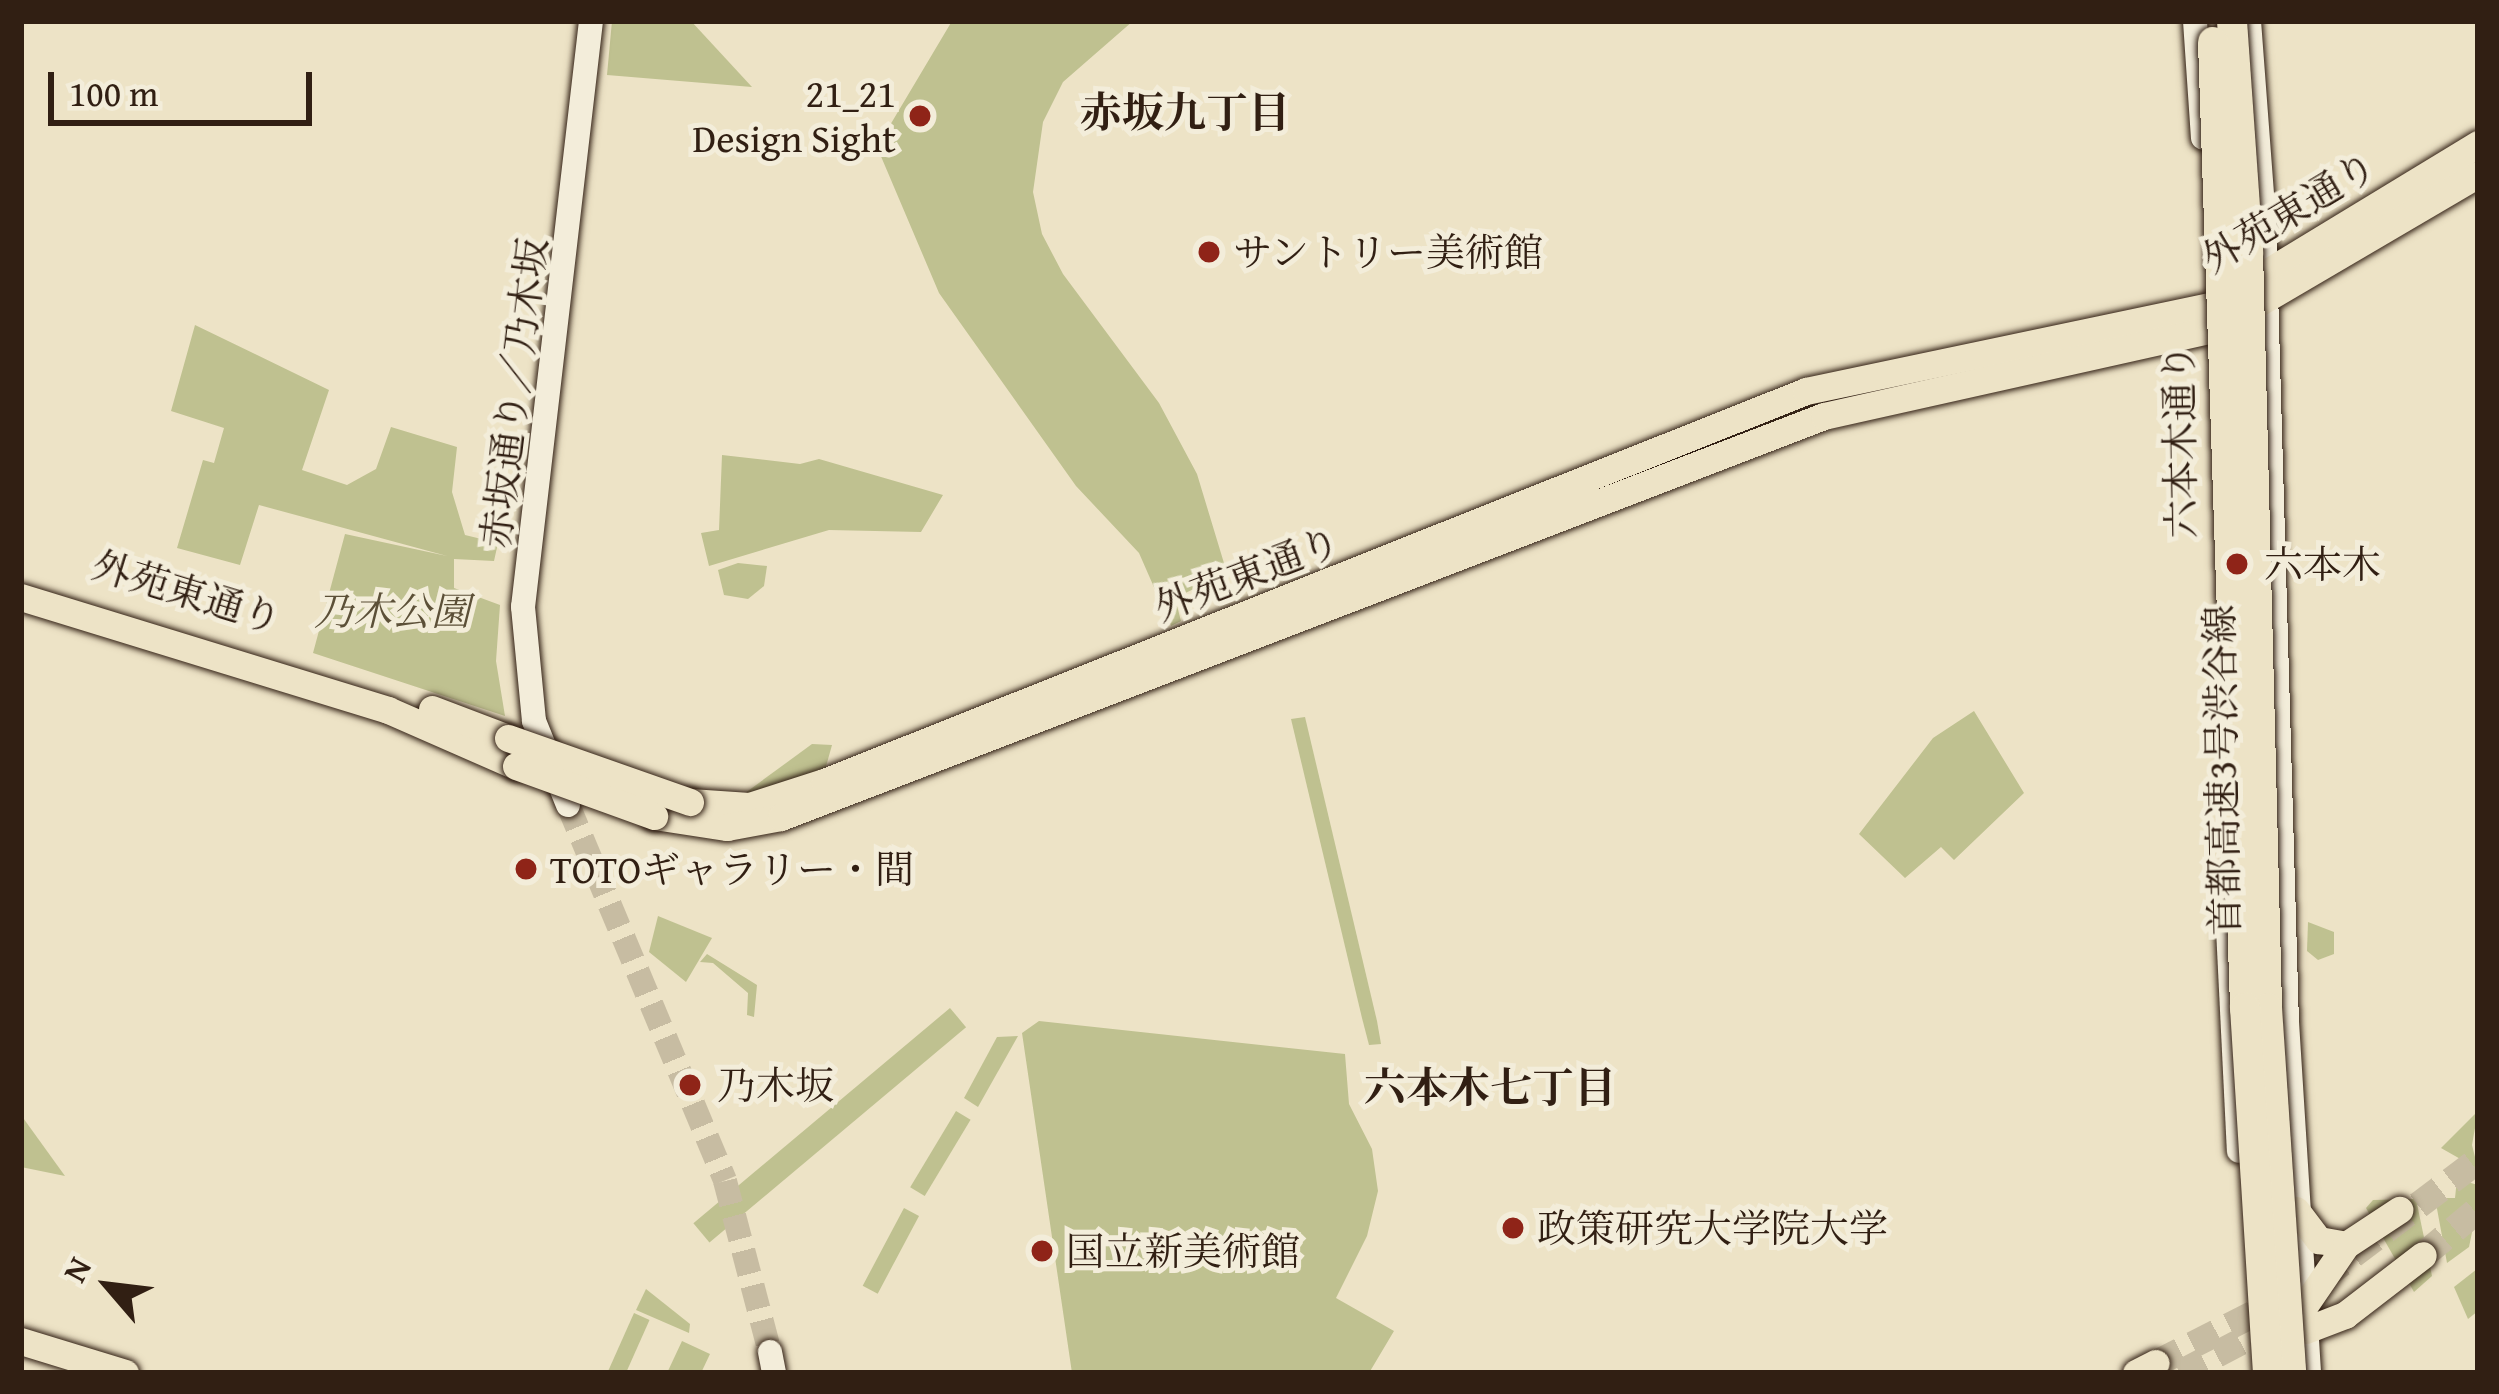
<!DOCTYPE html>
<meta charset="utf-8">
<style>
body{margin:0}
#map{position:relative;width:2499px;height:1394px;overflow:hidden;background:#ede3c6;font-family:"Gentium Book Plus","Noto Serif JP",serif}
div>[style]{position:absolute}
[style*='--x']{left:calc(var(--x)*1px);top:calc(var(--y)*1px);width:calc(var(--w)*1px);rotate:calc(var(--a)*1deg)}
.green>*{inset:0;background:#bfc190;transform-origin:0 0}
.secondary-tunnel>*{height:24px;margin-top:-12px;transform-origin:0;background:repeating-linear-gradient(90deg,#c7bca2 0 24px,transparent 0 36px)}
.primary-tunnel>*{height:27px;margin-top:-13.5px;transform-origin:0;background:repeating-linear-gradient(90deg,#c7bca2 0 27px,transparent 0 41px)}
.roads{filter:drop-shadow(0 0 3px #311f13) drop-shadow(0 0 3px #311f13)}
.secondary>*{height:24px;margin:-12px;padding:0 12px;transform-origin:12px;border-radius:12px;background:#f3edda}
.primary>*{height:27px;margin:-13.5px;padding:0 13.5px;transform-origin:13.5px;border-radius:13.5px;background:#ede3c6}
.bridges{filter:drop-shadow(0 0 3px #311f13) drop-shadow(0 0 3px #311f13)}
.primary-bridge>*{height:27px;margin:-13.5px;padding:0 13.5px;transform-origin:13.5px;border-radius:13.5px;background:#ede3c6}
.highway-bridge>*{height:30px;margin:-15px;padding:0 15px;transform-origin:15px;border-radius:15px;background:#ede3c6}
.dots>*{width:33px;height:33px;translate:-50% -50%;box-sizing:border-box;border:6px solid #f3edda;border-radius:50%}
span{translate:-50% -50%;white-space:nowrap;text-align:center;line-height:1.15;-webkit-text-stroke:10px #f3edda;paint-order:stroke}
.poi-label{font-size:39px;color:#311f13}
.right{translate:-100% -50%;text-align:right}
.left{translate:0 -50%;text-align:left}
.street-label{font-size:39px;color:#311f13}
.park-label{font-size:39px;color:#5c5038;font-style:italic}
.neighbourhood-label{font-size:42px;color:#311f13;font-weight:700}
.frame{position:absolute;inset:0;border:24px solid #311f13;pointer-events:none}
.north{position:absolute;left:48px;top:1226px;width:120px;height:120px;-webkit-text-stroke:9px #f3edda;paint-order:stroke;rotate:298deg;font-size:33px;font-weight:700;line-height:48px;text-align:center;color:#311f13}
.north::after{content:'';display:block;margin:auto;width:42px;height:54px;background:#311f13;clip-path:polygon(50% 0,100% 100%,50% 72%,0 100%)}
.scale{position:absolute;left:48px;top:72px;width:264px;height:54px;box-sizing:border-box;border:6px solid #311f13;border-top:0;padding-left:15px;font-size:36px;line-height:42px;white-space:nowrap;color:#311f13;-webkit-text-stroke:9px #f3edda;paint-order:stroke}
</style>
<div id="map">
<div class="green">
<i style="clip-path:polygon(612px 21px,691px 21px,752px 87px,607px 75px)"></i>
<i style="clip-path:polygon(952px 21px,1133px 21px,1063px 82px,1043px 122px,1033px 192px,1042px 234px,1063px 274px,1159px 403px,1197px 474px,1227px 573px,1175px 598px,1181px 621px,1171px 626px,1139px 553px,1076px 486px,939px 293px,877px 147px)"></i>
<i style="clip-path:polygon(195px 325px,329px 390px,302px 470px,347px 485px,376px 469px,391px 427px,457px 447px,452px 492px,465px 535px,498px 543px,494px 561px,454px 559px,454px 588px,500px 605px,496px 661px,505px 716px,313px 653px,345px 534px,447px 556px,259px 505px,240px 565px,177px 548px,203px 460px,214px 463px,224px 428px,171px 411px)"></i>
<i style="clip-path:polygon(722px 455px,800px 464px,819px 459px,943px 495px,921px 532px,829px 530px,709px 566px,701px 533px,719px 530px)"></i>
<i style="clip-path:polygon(738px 563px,767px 566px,764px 586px,748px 599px,724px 595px,718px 570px)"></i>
<i style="clip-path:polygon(1974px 711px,2024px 793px,1954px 860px,1941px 847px,1905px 878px,1859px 834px,1933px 738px)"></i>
<i style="clip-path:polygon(1305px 717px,1377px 1021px,1381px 1044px,1369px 1045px,1362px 1018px,1291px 719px)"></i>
<i style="clip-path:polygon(812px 744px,832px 745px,825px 770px,741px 796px)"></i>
<i style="clip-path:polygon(658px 916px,712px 938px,686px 982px,649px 952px)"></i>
<i style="clip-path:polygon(2308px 922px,2334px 932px,2334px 954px,2318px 960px,2307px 951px)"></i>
<i style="clip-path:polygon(707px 954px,757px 985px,754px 1017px,747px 1015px,748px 993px,713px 963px,700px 962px)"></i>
<i style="left:950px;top:1008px;width:25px;height:335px;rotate:50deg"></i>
<i style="clip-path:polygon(1039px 1021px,1345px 1054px,1349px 1104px,1372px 1149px,1378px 1191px,1367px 1236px,1336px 1298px,1394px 1331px,1369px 1373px,1072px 1373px,1022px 1033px)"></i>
<i style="clip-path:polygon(1018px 1036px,978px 1107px,964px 1098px,997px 1037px)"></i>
<i style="left:956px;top:1111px;width:17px;height:89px;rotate:31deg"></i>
<i style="clip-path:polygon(2478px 1111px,2472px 1145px,2478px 1169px,2441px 1148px)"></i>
<i style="clip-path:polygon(21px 1115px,65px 1176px,21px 1167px)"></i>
<i style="clip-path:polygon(2457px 1179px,2478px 1185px,2478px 1203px,2469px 1247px,2447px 1263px,2435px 1198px,2455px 1198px)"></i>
<i style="clip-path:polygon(2416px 1199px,2432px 1276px,2414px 1292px,2366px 1208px,2373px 1200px)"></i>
<i style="left:904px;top:1208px;width:17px;height:88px;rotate:28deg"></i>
<i style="clip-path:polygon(2477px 1269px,2478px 1311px,2468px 1319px,2454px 1287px)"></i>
<i style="clip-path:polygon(646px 1289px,690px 1324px,689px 1333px,636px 1310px)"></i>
<i style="left:634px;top:1313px;width:17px;height:66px;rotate:24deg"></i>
<i style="clip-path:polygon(682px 1341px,710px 1354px,701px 1373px,667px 1373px)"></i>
</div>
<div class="secondary-tunnel">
<i style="--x:568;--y:805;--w:407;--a:67.3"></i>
<i style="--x:725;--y:1181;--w:177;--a:75.3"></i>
</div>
<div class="primary-tunnel">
<i style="--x:2423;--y:1255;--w:72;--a:-39.9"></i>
<i style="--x:2320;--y:1279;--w:198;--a:-37"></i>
<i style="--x:2156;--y:1363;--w:139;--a:-26.9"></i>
<i style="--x:2180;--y:1373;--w:99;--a:-27.6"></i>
</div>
<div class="roads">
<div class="secondary">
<i style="--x:2195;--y:21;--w:117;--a:86.1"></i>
<i style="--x:2249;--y:21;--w:201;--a:85.7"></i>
<i style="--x:2264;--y:221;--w:801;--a:88.36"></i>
<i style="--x:2287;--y:1022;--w:352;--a:86.4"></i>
<i style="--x:568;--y:805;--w:91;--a:-112"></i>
<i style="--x:534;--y:721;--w:115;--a:-95.5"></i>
<i style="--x:523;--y:607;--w:590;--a:-83.38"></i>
<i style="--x:2228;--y:929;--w:222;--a:87.2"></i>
<i style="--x:770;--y:1352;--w:21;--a:79"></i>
</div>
<div class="primary">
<i style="--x:21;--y:597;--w:384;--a:17.1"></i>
<i style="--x:388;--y:710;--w:140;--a:23.6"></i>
<i style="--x:432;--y:709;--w:81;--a:20.9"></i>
<i style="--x:690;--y:802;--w:59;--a:3.9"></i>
<i style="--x:749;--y:806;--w:79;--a:-17.7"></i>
<i style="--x:824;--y:782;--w:1057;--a:-21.71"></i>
<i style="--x:1806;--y:391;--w:416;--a:-11.9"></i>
<i style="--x:2213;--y:305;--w:310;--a:-31.3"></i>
<i style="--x:654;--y:816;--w:74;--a:8.6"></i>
<i style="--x:727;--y:827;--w:55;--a:-10.5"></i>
<i style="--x:781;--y:817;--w:1117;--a:-21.03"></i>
<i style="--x:1824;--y:416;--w:400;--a:-12.6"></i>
<i style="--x:2214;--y:329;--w:306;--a:-30.4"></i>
<i style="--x:2296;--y:1210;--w:38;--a:53"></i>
<i style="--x:2319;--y:1240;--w:27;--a:10"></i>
<i style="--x:2306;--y:1330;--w:42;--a:-21"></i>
<i style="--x:2345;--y:1315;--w:98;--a:-37.6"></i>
<i style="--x:2283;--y:1337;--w:112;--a:-55.6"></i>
<i style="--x:2346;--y:1245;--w:64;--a:-33.4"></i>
<i style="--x:21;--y:1341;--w:109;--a:17.1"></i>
<i style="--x:2136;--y:1373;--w:22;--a:-27"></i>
</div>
</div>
<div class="bridges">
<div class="primary-bridge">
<i style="--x:508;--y:738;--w:193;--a:19.4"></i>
<i style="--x:516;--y:766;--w:147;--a:19.9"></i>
</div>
<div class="highway-bridge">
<i style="--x:2232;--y:21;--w:231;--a:86"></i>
<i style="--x:2248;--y:251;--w:757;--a:88.56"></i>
<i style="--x:2267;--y:1008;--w:366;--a:86.2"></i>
<i style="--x:2213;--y:42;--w:967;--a:88.1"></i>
<i style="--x:2245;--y:1008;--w:366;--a:86.4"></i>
</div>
</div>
<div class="dots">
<i style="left:920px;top:116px;background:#8f2418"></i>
<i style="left:1209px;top:252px;background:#8f2418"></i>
<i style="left:2237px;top:564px;background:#8f2418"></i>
<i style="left:526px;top:869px;background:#8f2418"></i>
<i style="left:690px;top:1085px;background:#8f2418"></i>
<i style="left:1513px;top:1228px;background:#8f2418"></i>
<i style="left:1042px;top:1251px;background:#8f2418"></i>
</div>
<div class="poi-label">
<span class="right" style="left:896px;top:116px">21_21<br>Design Sight</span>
<span class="left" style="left:1233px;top:252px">サントリー美術館</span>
<span class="left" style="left:2264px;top:564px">六本木</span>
<span class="left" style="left:550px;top:869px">TOTOギャラリー・間</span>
<span class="left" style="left:717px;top:1085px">乃木坂</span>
<span class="left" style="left:1537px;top:1228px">政策研究大学院大学</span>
<span class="left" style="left:1066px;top:1251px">国立新美術館</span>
</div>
<div class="street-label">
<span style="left:2289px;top:212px;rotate:-31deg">外苑東通り</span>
<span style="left:514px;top:393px;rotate:-83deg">赤坂通り／乃木坂</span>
<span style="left:2180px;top:441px;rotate:-91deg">六本木通り</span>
<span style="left:1247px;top:574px;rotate:-21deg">外苑東通り</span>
<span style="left:187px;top:592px;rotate:17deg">外苑東通り</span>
<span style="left:2222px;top:770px;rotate:-91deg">首都高速3号渋谷線</span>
</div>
<div class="park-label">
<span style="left:392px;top:611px">乃木公園</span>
</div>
<div class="neighbourhood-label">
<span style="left:1185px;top:112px">赤坂九丁目</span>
<span style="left:1490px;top:1087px">六本木七丁目</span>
</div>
<div class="frame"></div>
<div class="north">N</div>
<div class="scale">100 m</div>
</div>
